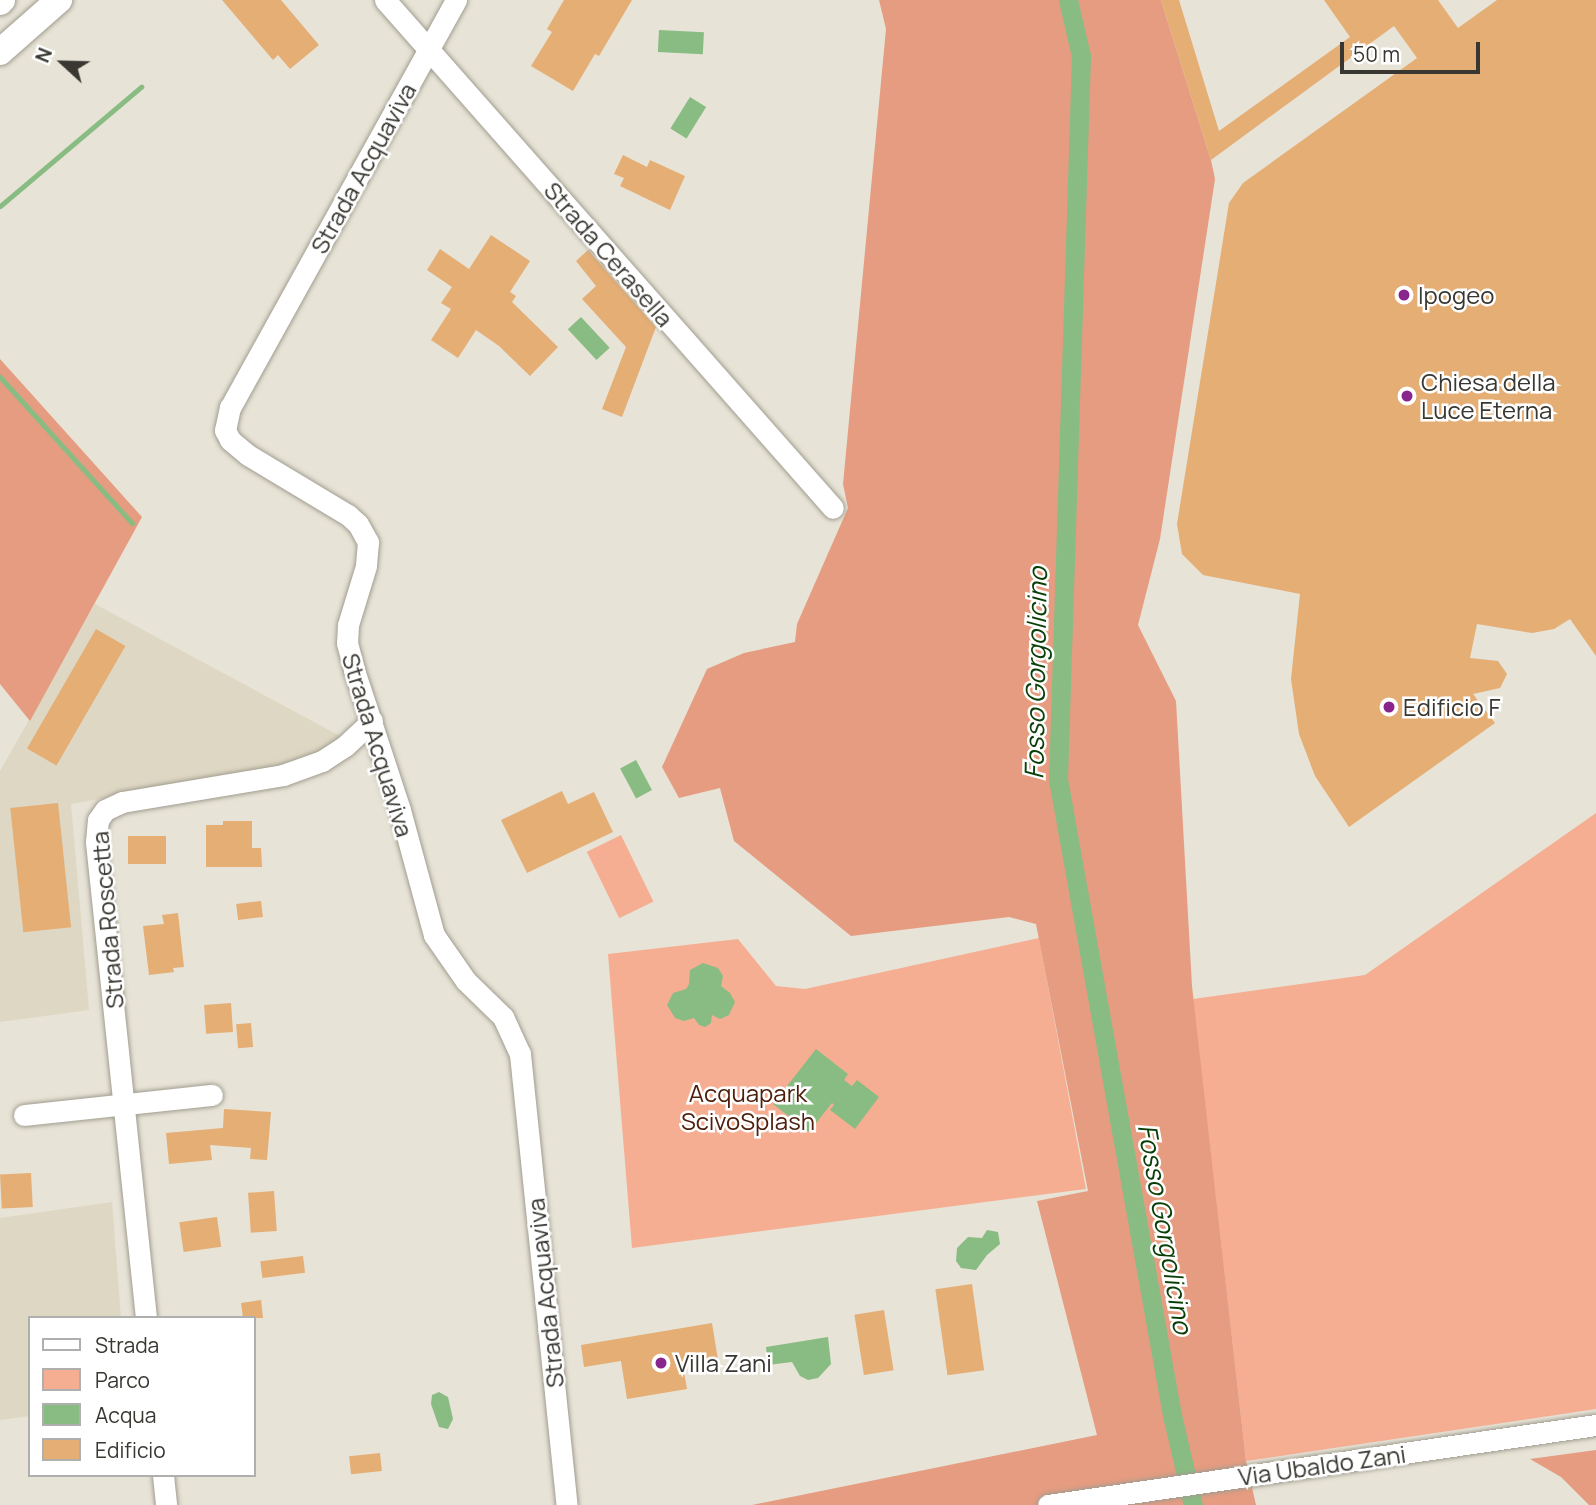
<!DOCTYPE html>
<style>
body{margin:0}
#map{position:relative;width:1596px;height:1505px;overflow:hidden;background:#e7e3d6;font-family:Manrope,sans-serif}
div>[style]{position:absolute}
[style*='--x']{left:calc(var(--x)*1px);top:calc(var(--y)*1px);width:calc(var(--w)*1px);rotate:calc(var(--a)*1deg)}
.built>*{inset:0;background:#ded7c3}
.green>*{inset:0;background:#f6ae93;transform-origin:0 0}
.forest>*{inset:0;background:#e59c80}
.water>*{inset:0;background:#89bc83;transform-origin:0 0}
.stream>*{height:5px;margin:-2.5px;padding:0 2.5px;transform-origin:2.5px;border-radius:2.5px;background:#89bc83}
.canal>*{height:19px;margin:-9.5px;padding:0 9.5px;transform-origin:9.5px;border-radius:9.5px;background:#89bc83}
.building>*{inset:0;background:#e4ae75;transform-origin:0 0}
.roads{filter:drop-shadow(0 0 2px #a19d90) drop-shadow(0 0 2px #a19d90)}
.minor>*{height:21px;margin:-10.5px;padding:0 10.5px;transform-origin:10.5px;border-radius:10.5px;background:#fff}
.tertiary>*{height:26px;margin:-13px;padding:0 13px;transform-origin:13px;border-radius:13px;background:#fff}
.dots>*{width:19px;height:19px;translate:-50% -50%;box-sizing:border-box;border:4px solid #fff;border-radius:50%}
span{translate:-50% -50%;white-space:nowrap;text-align:center;line-height:1.15;-webkit-text-stroke:5px #fff;paint-order:stroke}
.street-label{font-size:24px;color:#383731}
.poi-label{font-size:24px;color:#383731}
.left{translate:0 -50%;text-align:left}
.park-label{font-size:24px;color:#4e200c}
.water-label{font-size:26px;color:#093f06;font-style:italic}
.legend{position:absolute;left:28px;top:1316px;width:228px;height:161px;box-sizing:border-box;background:#fff;border:2px solid #afafad;margin:0;padding:9px 12px;list-style:none;font-size:21px;color:#383731}
.legend li{display:flex;align-items:center;gap:14px;height:35px}
.legend b{width:35px;border:2px solid #afafad}
.north{position:absolute;left:28px;top:28px;width:70px;height:70px;-webkit-text-stroke:5px #fff;paint-order:stroke;rotate:292deg;font-size:19px;font-weight:700;line-height:28px;text-align:center;color:#383731}
.north::after{content:'';display:block;margin:auto;width:24px;height:32px;background:#383731;clip-path:polygon(50% 0,100% 100%,50% 72%,0 100%)}
.scale{position:absolute;left:1340px;top:42px;width:140px;height:32px;box-sizing:border-box;border:4px solid #383731;border-top:0;padding-left:9px;font-size:21px;line-height:24px;white-space:nowrap;color:#383731;-webkit-text-stroke:5px #fff;paint-order:stroke}
</style>
<div id="map">
<div class="built">
<i style="clip-path:polygon(95px 604px,340px 736px,309px 761px,71px 804px,89px 1010px,0 1022px,0 771px)"></i>
<i style="clip-path:polygon(112px 1202px,121px 1318px,30px 1318px,30px 1416px,0 1420px,0 1218px)"></i>
</div>
<div class="green">
<i style="clip-path:polygon(1596px 813px,1596px 1409px,1246px 1461px,1193px 999px,1365px 975px)"></i>
<i style="left:621px;top:835px;width:74px;height:38px;rotate:64deg"></i>
<i style="clip-path:polygon(1039px 938px,1086px 1189px,632px 1248px,608px 954px,738px 939px,776px 986px,805px 989px)"></i>
</div>
<div class="forest">
<i style="clip-path:polygon(879px 0,1161px 0,1211px 160px,1215px 179px,1160px 539px,1138px 625px,1176px 701px,1192px 986px,1246px 1461px,1256px 1505px,752px 1505px,1097px 1435px,1037px 1201px,1088px 1191px,1036px 924px,1009px 917px,851px 936px,734px 841px,720px 788px,679px 798px,662px 767px,707px 669px,744px 653px,795px 642px,797px 624px,848px 508px,843px 484px,886px 29px)"></i>
<i style="clip-path:polygon(0 359px,142px 517px,30px 721px,0 684px)"></i>
<i style="clip-path:polygon(1596px 1450px,1596px 1505px,1589px 1505px,1561px 1477px,1530px 1459px)"></i>
</div>
<div class="water">
<i style="left:659px;top:30px;width:45px;height:22px;rotate:3deg"></i>
<i style="left:690px;top:97px;width:19px;height:37px;rotate:32deg"></i>
<i style="left:581px;top:317px;width:42px;height:18px;rotate:47deg"></i>
<i style="left:636px;top:760px;width:34px;height:18px;rotate:62deg"></i>
<i style="clip-path:polygon(703px 963px,718px 968px,723px 976px,721px 986px,730px 993px,735px 1002px,729px 1015px,720px 1019px,712px 1015px,711px 1023px,705px 1027px,699px 1025px,694px 1018px,684px 1021px,675px 1018px,667px 1005px,673px 993px,686px 989px,689px 984px,690px 970px)"></i>
<i style="clip-path:polygon(816px 1049px,848px 1074px,844px 1080px,852px 1086px,857px 1080px,879px 1097px,855px 1129px,830px 1110px,834px 1105px,832px 1103px,809px 1132px,773px 1104px)"></i>
<i style="clip-path:polygon(987px 1230px,998px 1232px,1000px 1244px,987px 1255px,976px 1270px,961px 1268px,956px 1261px,957px 1248px,968px 1237px,982px 1238px)"></i>
<i style="clip-path:polygon(828px 1337px,831px 1364px,818px 1378px,808px 1380px,800px 1376px,792px 1362px,768px 1365px,766px 1347px)"></i>
<i style="clip-path:polygon(439px 1392px,448px 1397px,453px 1419px,448px 1429px,439px 1427px,431px 1404px,432px 1395px)"></i>
</div>
<div class="stream">
<i style="--x:0;--y:206;--w:185;--a:-40.2"></i>
<i style="--x:0;--y:377;--w:197;--a:47.9"></i>
</div>
<div class="canal">
<i style="--x:1068;--y:0;--w:57;--a:76.9"></i>
<i style="--x:1081;--y:56;--w:723;--a:91.82"></i>
<i style="--x:1058;--y:779;--w:646;--a:79.84"></i>
<i style="--x:1172;--y:1415;--w:92;--a:76.9"></i>
</div>
<div class="building">
<i style="clip-path:polygon(222px 0,281px 0,319px 45px,290px 69px,278px 55px,273px 60px)"></i>
<i style="clip-path:polygon(564px 0,632px 0,599px 56px,595px 54px,573px 91px,531px 66px,552px 32px,547px 29px)"></i>
<i style="clip-path:polygon(1161px 0,1179px 0,1219px 131px,1350px 37px,1324px 0,1438px 0,1458px 28px,1497px 0,1596px 0,1596px 656px,1570px 619px,1554px 629px,1532px 633px,1477px 624px,1470px 658px,1498px 661px,1507px 674px,1500px 688px,1473px 694px,1495px 723px,1349px 827px,1315px 776px,1299px 734px,1291px 679px,1300px 594px,1203px 575px,1182px 554px,1177px 524px,1229px 203px,1243px 183px,1417px 58px,1394px 26px,1211px 160px)"></i>
<i style="clip-path:polygon(623px 155px,647px 167px,650px 160px,685px 176px,670px 210px,620px 186px,624px 178px,614px 174px)"></i>
<i style="clip-path:polygon(491px 235px,530px 261px,510px 292px,516px 296px,512px 302px,558px 347px,530px 376px,499px 346px,476px 330px,458px 358px,431px 340px,451px 309px,441px 303px,452px 287px,427px 270px,440px 249px,469px 269px)"></i>
<i style="clip-path:polygon(588px 250px,656px 327px,622px 417px,602px 409px,626px 347px,582px 299px,596px 286px,576px 261px)"></i>
<i style="left:96px;top:629px;width:34px;height:138px;rotate:30deg"></i>
<i style="clip-path:polygon(562px 791px,568px 804px,594px 792px,613px 832px,527px 873px,501px 820px)"></i>
<i style="left:58px;top:803px;width:125px;height:48px;rotate:84deg"></i>
<i style="clip-path:polygon(223px 821px,252px 821px,252px 848px,261px 848px,262px 867px,206px 867px,206px 825px,223px 825px)"></i>
<i style="left:128px;top:836px;width:38px;height:28px"></i>
<i style="left:261px;top:901px;width:16px;height:25px;rotate:83deg"></i>
<i style="clip-path:polygon(178px 913px,184px 967px,173px 968px,174px 972px,149px 975px,143px 926px,164px 924px,162px 915px)"></i>
<i style="left:231px;top:1003px;width:29px;height:27px;rotate:86deg"></i>
<i style="left:251px;top:1023px;width:24px;height:15px;rotate:85deg"></i>
<i style="clip-path:polygon(224px 1109px,271px 1112px,267px 1160px,250px 1159px,251px 1148px,210px 1145px,212px 1160px,169px 1164px,166px 1133px,223px 1128px)"></i>
<i style="left:31px;top:1173px;width:34px;height:31px;rotate:87deg"></i>
<i style="left:274px;top:1191px;width:40px;height:26px;rotate:86deg"></i>
<i style="left:217px;top:1217px;width:30px;height:38px;rotate:82deg"></i>
<i style="left:303px;top:1256px;width:17px;height:43px;rotate:83deg"></i>
<i style="left:972px;top:1284px;width:87px;height:37px;rotate:82deg"></i>
<i style="clip-path:polygon(261px 1300px,263px 1318px,243px 1318px,241px 1303px)"></i>
<i style="left:884px;top:1310px;width:61px;height:30px;rotate:81deg"></i>
<i style="clip-path:polygon(712px 1323px,718px 1360px,683px 1366px,687px 1389px,627px 1399px,621px 1361px,584px 1367px,581px 1345px)"></i>
<i style="left:380px;top:1453px;width:18px;height:31px;rotate:84deg"></i>
</div>
<div class="roads">
<div class="minor">
<i style="--x:385;--y:0;--w:677;--a:48.59"></i>
<i style="--x:456;--y:0;--w:466;--a:119"></i>
<i style="--x:230;--y:407;--w:24;--a:102"></i>
<i style="--x:225;--y:430;--w:11;--a:63"></i>
<i style="--x:230;--y:440;--w:23;--a:40"></i>
<i style="--x:248;--y:455;--w:117;--a:31"></i>
<i style="--x:348;--y:515;--w:13;--a:42"></i>
<i style="--x:358;--y:524;--w:21;--a:61"></i>
<i style="--x:368;--y:542;--w:24;--a:95"></i>
<i style="--x:366;--y:566;--w:62;--a:107"></i>
<i style="--x:348;--y:625;--w:18;--a:93"></i>
<i style="--x:347;--y:643;--w:28;--a:75"></i>
<i style="--x:354;--y:670;--w:147;--a:71.8"></i>
<i style="--x:400;--y:810;--w:130;--a:74.8"></i>
<i style="--x:434;--y:935;--w:56;--a:55.2"></i>
<i style="--x:466;--y:981;--w:52;--a:44.2"></i>
<i style="--x:503;--y:1017;--w:41;--a:65.3"></i>
<i style="--x:520;--y:1054;--w:453;--a:84.1"></i>
<i style="--x:24;--y:1115;--w:189;--a:-6.1"></i>
<i style="--x:146;--y:1318;--w:479;--a:-96"></i>
<i style="--x:96;--y:842;--w:22;--a:-85"></i>
<i style="--x:98;--y:820;--w:12;--a:-55"></i>
<i style="--x:105;--y:810;--w:19;--a:-25"></i>
<i style="--x:122;--y:802;--w:163;--a:-9.5"></i>
<i style="--x:283;--y:775;--w:41;--a:-19.7"></i>
<i style="--x:322;--y:761;--w:27;--a:-33"></i>
<i style="--x:345;--y:746;--w:37;--a:-43"></i>
<i style="--x:163;--y:1475;--w:30;--a:84"></i>
<i style="--x:1048;--y:1505;--w:554;--a:-8.31"></i>
</div>
<div class="tertiary">
<i style="--x:0;--y:2;--w:3;--a:-45"></i>
<i style="--x:0;--y:52;--w:79;--a:-41.4"></i>
</div>
</div>
<div class="dots">
<i style="left:1404px;top:295px;background:#89268e"></i>
<i style="left:1407px;top:396px;background:#89268e"></i>
<i style="left:1389px;top:707px;background:#89268e"></i>
<i style="left:661px;top:1363px;background:#89268e"></i>
</div>
<div class="street-label">
<span style="left:363px;top:168px;rotate:-61deg">Strada Acquaviva</span>
<span style="left:609px;top:254px;rotate:49deg">Strada Cerasella</span>
<span style="left:378px;top:745px;rotate:73deg">Strada Acquaviva</span>
<span style="left:107px;top:920px;rotate:-95deg">Strada Roscetta</span>
<span style="left:545px;top:1293px;rotate:-96deg">Strada Acquaviva</span>
<span style="left:1322px;top:1465px;rotate:-8deg">Via Ubaldo Zani</span>
</div>
<div class="poi-label">
<span class="left" style="left:1418px;top:295px">Ipogeo</span>
<span class="left" style="left:1421px;top:396px">Chiesa della<br>Luce Eterna</span>
<span class="left" style="left:1403px;top:707px">Edificio F</span>
<span class="left" style="left:675px;top:1363px">Villa Zani</span>
</div>
<div class="park-label">
<span style="left:748px;top:1107px">Acquapark<br>ScivoSplash</span>
</div>
<div class="water-label">
<span style="left:1036px;top:673px;rotate:-89deg">Fosso Gorgolicino</span>
<span style="left:1165px;top:1229px;rotate:80deg">Fosso Gorgolicino</span>
</div>
<ul class="legend">
<li><b style="height:9px;background:#fff"></b>Strada</li>
<li><b style="height:19px;background:#f6ae93"></b>Parco</li>
<li><b style="height:19px;background:#89bc83"></b>Acqua</li>
<li><b style="height:19px;background:#e4ae75"></b>Edificio</li>
</ul>
<div class="north">N</div>
<div class="scale">50 m</div>
</div>
